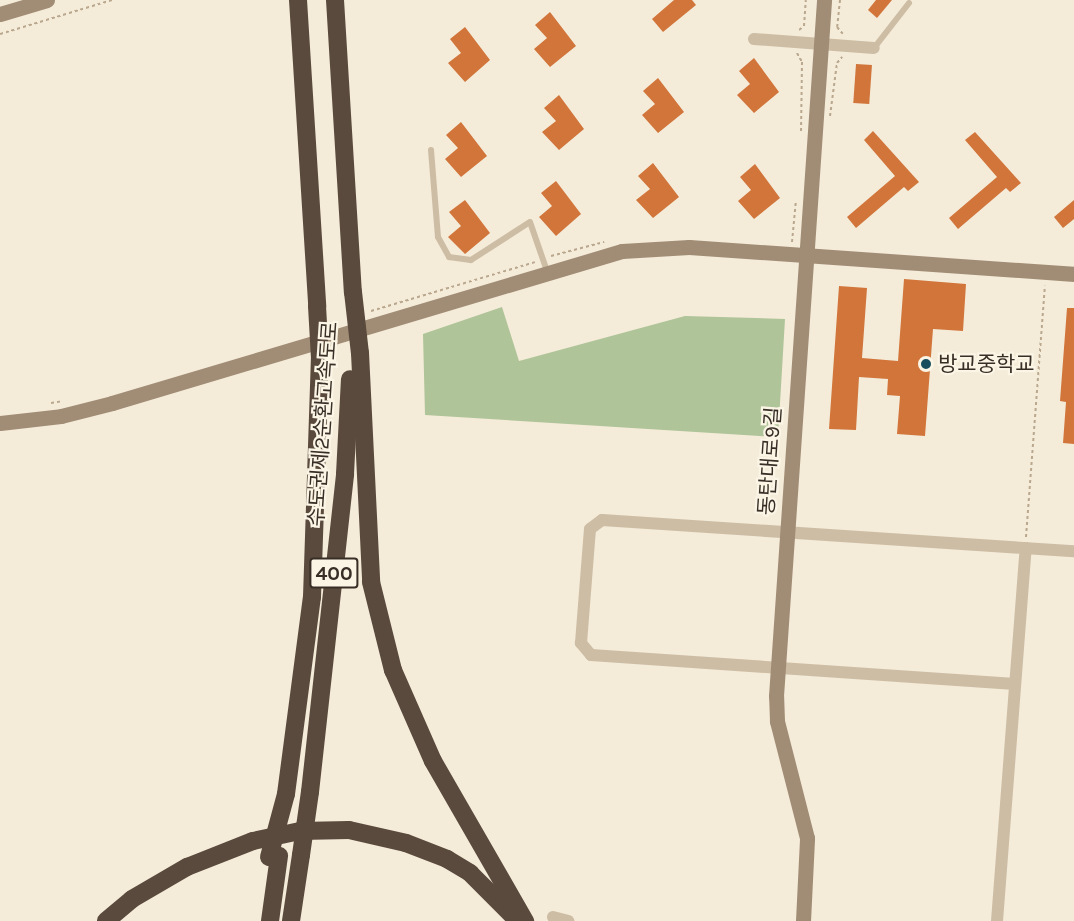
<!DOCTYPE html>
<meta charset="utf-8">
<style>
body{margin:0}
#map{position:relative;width:1074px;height:921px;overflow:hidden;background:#f4ebd9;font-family:Karla,"Noto Sans KR",sans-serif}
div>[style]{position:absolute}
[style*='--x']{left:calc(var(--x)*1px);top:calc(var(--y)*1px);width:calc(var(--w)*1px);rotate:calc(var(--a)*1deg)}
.green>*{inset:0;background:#afc498}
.building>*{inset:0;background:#d1753a;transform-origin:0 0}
.path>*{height:2px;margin-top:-1px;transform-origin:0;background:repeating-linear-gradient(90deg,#b9a78e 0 3px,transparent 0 6px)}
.lane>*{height:6px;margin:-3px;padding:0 3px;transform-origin:3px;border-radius:3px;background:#cdbda4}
.street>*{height:12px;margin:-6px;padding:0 6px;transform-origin:6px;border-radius:6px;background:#cdbda4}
.secondary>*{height:15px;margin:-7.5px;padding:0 7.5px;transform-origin:7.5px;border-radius:7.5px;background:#a18c75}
.highway>*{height:18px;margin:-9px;padding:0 9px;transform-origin:9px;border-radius:9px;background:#5a4a3d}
.highway-bridge>*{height:18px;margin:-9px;padding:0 9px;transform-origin:9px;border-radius:9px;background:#5a4a3d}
.dots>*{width:16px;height:16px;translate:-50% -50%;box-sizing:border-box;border:3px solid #fbf5e6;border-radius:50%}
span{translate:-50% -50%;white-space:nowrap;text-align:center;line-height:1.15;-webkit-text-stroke:4.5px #fbf5e6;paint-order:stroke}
.shield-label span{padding:2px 4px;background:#fbf5e6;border:2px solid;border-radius:4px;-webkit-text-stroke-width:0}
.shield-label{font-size:20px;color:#382e26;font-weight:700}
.poi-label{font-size:21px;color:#382e26}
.left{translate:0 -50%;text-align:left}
.street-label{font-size:21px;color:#382e26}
</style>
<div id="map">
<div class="green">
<i style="clip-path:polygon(502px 307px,519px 361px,685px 316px,785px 319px,778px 437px,425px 415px,423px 334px)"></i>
</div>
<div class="building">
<i style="clip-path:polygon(674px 0,692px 0,696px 5px,663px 32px,652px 19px)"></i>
<i style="clip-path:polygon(876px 0,892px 0,877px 18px,868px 10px)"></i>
<i style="clip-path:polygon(550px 12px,576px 46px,550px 67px,534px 49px,547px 38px,535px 25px)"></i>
<i style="clip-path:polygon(465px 27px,490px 60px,465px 82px,448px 63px,461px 53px,450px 39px)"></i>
<i style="clip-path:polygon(754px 58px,779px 92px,754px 113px,737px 95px,750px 84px,739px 71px)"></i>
<i style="left:856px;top:64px;width:16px;height:39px;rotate:4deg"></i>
<i style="clip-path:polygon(658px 78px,684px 112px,658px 133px,642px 115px,655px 104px,643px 91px)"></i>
<i style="clip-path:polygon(559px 95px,584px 129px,559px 150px,542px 132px,556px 121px,544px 108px)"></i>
<i style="clip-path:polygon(461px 122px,487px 156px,461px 177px,445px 159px,458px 148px,446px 135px)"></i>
<i style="clip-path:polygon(873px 131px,919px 182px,908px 191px,904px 187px,856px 228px,847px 217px,895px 176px,864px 140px)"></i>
<i style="clip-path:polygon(975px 132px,1021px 183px,1010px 192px,1006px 188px,958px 229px,949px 218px,997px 177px,965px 140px)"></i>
<i style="clip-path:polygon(653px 163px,679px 197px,653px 218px,636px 200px,650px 189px,638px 176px)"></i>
<i style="clip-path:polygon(755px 164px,780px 198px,754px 219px,738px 201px,751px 190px,740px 177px)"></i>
<i style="clip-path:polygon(556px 181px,581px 214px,556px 236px,539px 217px,552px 206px,541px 193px)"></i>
<i style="clip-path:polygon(465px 200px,490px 233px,465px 254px,448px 237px,461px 226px,449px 212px)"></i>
<i style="clip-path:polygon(1074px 200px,1074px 219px,1063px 228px,1054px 217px)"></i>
<i style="clip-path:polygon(904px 279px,966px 284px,963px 331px,933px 329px,925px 436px,897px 434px,900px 396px,887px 395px,888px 379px,859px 377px,856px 430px,829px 429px,839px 286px,867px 288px,862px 358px,898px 361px)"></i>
<i style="clip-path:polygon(1067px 308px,1074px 308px,1074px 444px,1063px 443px,1066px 402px,1060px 401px)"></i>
</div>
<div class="path">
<i style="--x:840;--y:0;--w:27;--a:96"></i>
<i style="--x:837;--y:27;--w:9;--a:49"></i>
<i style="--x:799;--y:30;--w:6;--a:-39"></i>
<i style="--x:804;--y:26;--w:26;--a:-86"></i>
<i style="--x:0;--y:34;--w:117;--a:-16.9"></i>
<i style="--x:797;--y:53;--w:10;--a:61"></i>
<i style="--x:802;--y:62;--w:70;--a:90.8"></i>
<i style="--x:830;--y:116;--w:53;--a:-82.5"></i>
<i style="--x:837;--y:63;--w:8;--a:-50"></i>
<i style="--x:792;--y:242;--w:42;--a:-84.6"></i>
<i style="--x:551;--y:256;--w:55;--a:-14.8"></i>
<i style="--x:371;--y:311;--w:171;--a:-16.6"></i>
<i style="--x:51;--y:403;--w:12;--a:-9"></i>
<i style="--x:1026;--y:537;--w:252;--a:-85.7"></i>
</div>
<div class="lane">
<i style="--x:874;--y:48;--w:57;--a:-52.1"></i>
<i style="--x:431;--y:150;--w:87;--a:85.4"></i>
<i style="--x:438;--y:237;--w:23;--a:61"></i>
<i style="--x:449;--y:257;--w:22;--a:8"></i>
<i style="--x:471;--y:260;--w:70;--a:-32.8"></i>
<i style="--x:530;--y:222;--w:52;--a:70.9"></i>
</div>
<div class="street">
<i style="--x:754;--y:39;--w:120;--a:4.3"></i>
<i style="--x:1015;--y:684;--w:425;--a:-176.1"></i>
<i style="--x:591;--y:655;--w:16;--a:-130"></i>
<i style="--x:581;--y:643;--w:114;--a:-85.5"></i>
<i style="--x:590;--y:529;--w:15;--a:-37"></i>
<i style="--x:602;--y:520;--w:473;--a:3.8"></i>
<i style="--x:553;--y:917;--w:16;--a:15"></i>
<i style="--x:997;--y:921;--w:374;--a:-85.6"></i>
</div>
<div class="secondary">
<i style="--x:0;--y:14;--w:49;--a:-16.6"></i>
<i style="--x:0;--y:423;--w:61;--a:-6.5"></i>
<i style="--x:61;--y:416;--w:53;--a:-14.3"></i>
<i style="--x:112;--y:403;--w:532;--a:-16.6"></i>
<i style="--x:622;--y:251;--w:67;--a:-3.4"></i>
<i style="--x:689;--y:247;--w:386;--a:4"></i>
<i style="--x:803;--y:921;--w:83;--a:-87.2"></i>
<i style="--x:807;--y:838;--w:121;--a:-104.4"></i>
<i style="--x:777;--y:721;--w:25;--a:-92"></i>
<i style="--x:776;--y:696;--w:698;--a:-86.05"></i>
</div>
<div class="highway">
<i style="--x:298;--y:0;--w:307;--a:86.4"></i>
<i style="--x:335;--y:0;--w:293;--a:86.5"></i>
<i style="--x:360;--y:353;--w:229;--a:87.2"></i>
<i style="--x:371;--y:582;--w:91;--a:76"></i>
<i style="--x:393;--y:670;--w:99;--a:66.3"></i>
<i style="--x:433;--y:761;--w:185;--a:60.1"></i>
<i style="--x:310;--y:792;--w:320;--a:-83.7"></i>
<i style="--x:345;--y:474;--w:95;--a:-87"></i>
<i style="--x:286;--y:794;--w:199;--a:-82.5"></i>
<i style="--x:312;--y:597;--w:239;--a:-88.1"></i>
<i style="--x:106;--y:921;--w:34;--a:-40"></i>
<i style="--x:132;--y:899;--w:64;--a:-30.2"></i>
<i style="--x:187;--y:867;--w:71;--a:-21.5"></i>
<i style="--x:253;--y:841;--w:48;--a:-12"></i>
<i style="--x:300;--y:831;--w:49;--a:-1.2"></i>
<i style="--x:349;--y:830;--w:58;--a:12.8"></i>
<i style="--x:406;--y:843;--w:44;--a:21.3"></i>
<i style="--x:447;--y:859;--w:27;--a:31"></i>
<i style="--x:470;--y:873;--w:68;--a:45"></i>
<i style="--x:270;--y:921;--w:66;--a:-82.1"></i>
<i style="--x:291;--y:921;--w:67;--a:-81.4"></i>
</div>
<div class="highway-bridge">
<i style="--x:353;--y:292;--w:61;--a:83.5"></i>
<i style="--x:317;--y:306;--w:52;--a:86.7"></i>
<i style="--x:301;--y:855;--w:64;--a:-81.9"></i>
<i style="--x:269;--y:857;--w:65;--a:-74.9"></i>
</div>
<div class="dots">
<i style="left:926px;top:364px;background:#184e5d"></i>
</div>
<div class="shield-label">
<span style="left:334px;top:573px">400</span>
</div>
<div class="poi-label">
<span class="left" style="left:938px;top:364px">방교중학교</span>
</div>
<div class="street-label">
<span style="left:323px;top:424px;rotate:-86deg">수도권제2순환고속도로</span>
<span style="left:770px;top:461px;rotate:-86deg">동탄대로9길</span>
</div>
</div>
